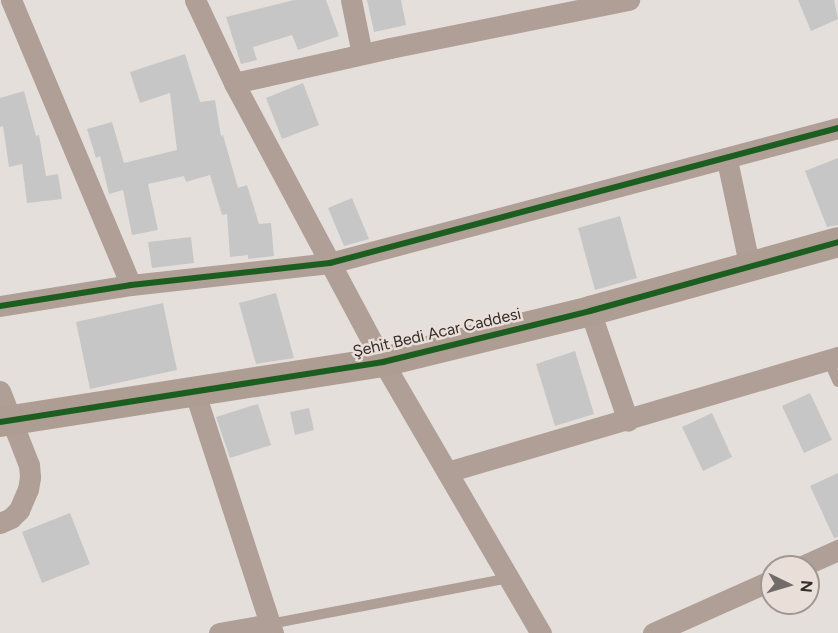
<!DOCTYPE html>
<meta charset="utf-8">
<style>
body{margin:0}
#map{position:relative;width:838px;height:633px;overflow:hidden;background:#e5dfdc;font-family:Figtree,sans-serif}
div>[style]{position:absolute}
[style*='--x']{left:calc(var(--x)*1px);top:calc(var(--y)*1px);width:calc(var(--w)*1px);rotate:calc(var(--a)*1deg)}
.building>*{inset:0;background:#c7c6c6}
.lane>*{height:10px;margin:-5px;padding:0 5px;transform-origin:5px;border-radius:5px;background:#af9f96}
.street>*{height:21px;margin:-10.5px;padding:0 10.5px;transform-origin:10.5px;border-radius:10.5px;background:#af9f96}
.secondary>*{height:30px;margin:-15px;padding:0 15px;transform-origin:15px;border-radius:15px;background:#ae9d92}
.cycleway>*{height:6px;margin:-3px;padding:0 3px;transform-origin:3px;border-radius:3px;background:#1b5e20}
span{translate:-50% -50%;white-space:nowrap;text-align:center;line-height:1.15;-webkit-text-stroke:5px #e9ded8;paint-order:stroke}
.street-label{font-size:16px;color:#322d2b}
.north{position:absolute;left:760px;top:555px;width:60px;height:60px;box-sizing:border-box;background:#e9ded8;border:2px solid #a09793;border-radius:50%;rotate:95deg;font-size:16px;font-weight:700;line-height:24px;text-align:center;color:#322d2b}
.north::after{content:'';display:block;margin:auto;width:21px;height:27px;background:#716b69;clip-path:polygon(50% 0,100% 100%,50% 72%,0 100%)}
</style>
<div id="map">
<div class="building">
<i style="clip-path:polygon(294px 0,326px 0,339px 36px,298px 50px,292px 35px,253px 47px,257px 60px,241px 64px,226px 17px)"></i>
<i style="clip-path:polygon(367px 0,401px 0,406px 25px,374px 32px)"></i>
<i style="clip-path:polygon(798px 0,834px 0,838px 19px,811px 31px)"></i>
<i style="clip-path:polygon(185px 54px,200px 102px,215px 100px,221px 136px,223px 135px,238px 188px,247px 185px,259px 224px,271px 223px,274px 256px,248px 259px,248px 255px,230px 257px,227px 214px,222px 215px,210px 175px,186px 182px,184px 176px,148px 184px,158px 230px,132px 235px,123px 190px,109px 194px,100px 156px,96px 158px,87px 129px,112px 122px,124px 163px,177px 150px,170px 93px,140px 103px,130px 72px)"></i>
<i style="clip-path:polygon(303px 83px,319px 125px,282px 139px,266px 98px)"></i>
<i style="clip-path:polygon(24px 91px,36px 136px,39px 135px,46px 176px,58px 174px,62px 199px,27px 203px,22px 164px,9px 167px,3px 126px,0 127px,0 98px)"></i>
<i style="clip-path:polygon(838px 158px,838px 225px,827px 227px,805px 171px)"></i>
<i style="clip-path:polygon(352px 198px,369px 239px,344px 246px,328px 208px)"></i>
<i style="clip-path:polygon(620px 216px,637px 278px,595px 290px,578px 228px)"></i>
<i style="clip-path:polygon(191px 237px,194px 263px,152px 268px,148px 242px)"></i>
<i style="clip-path:polygon(276px 293px,294px 358px,256px 364px,239px 303px)"></i>
<i style="clip-path:polygon(163px 303px,177px 370px,90px 389px,76px 322px)"></i>
<i style="clip-path:polygon(575px 351px,594px 414px,555px 426px,536px 364px)"></i>
<i style="clip-path:polygon(810px 393px,832px 440px,804px 453px,782px 406px)"></i>
<i style="clip-path:polygon(258px 404px,271px 445px,230px 458px,216px 417px)"></i>
<i style="clip-path:polygon(309px 408px,314px 430px,295px 435px,290px 412px)"></i>
<i style="clip-path:polygon(712px 413px,732px 457px,703px 471px,682px 427px)"></i>
<i style="clip-path:polygon(838px 473px,838px 537px,834px 538px,810px 486px)"></i>
<i style="clip-path:polygon(70px 513px,90px 564px,42px 583px,22px 532px)"></i>
</div>
<div class="lane">
<i style="--x:828;--y:360;--w:24;--a:66"></i>
<i style="--x:270;--y:624;--w:243;--a:-10.9"></i>
</div>
<div class="street">
<i style="--x:11;--y:0;--w:309;--a:67.2"></i>
<i style="--x:195;--y:0;--w:92;--a:64.8"></i>
<i style="--x:234;--y:83;--w:316;--a:61.9"></i>
<i style="--x:383;--y:362;--w:314;--a:59.8"></i>
<i style="--x:351;--y:0;--w:55;--a:78.5"></i>
<i style="--x:234;--y:83;--w:160;--a:-12.6"></i>
<i style="--x:390;--y:48;--w:244;--a:-11.4"></i>
<i style="--x:727;--y:160;--w:110;--a:78"></i>
<i style="--x:0;--y:306;--w:133;--a:-9.1"></i>
<i style="--x:131;--y:285;--w:200;--a:-6.3"></i>
<i style="--x:330;--y:263;--w:526;--a:-14.88"></i>
<i style="--x:590;--y:311;--w:116;--a:70.9"></i>
<i style="--x:194;--y:390;--w:256;--a:72"></i>
<i style="--x:0;--y:391;--w:79;--a:68.6"></i>
<i style="--x:29;--y:465;--w:12;--a:85"></i>
<i style="--x:30;--y:477;--w:12;--a:99"></i>
<i style="--x:28;--y:489;--w:23;--a:113"></i>
<i style="--x:19;--y:510;--w:11;--a:135"></i>
<i style="--x:11;--y:518;--w:12;--a:156"></i>
<i style="--x:447;--y:472;--w:408;--a:-16.4"></i>
<i style="--x:800;--y:567;--w:42;--a:-24.1"></i>
<i style="--x:219;--y:633;--w:52;--a:-10"></i>
<i style="--x:653;--y:633;--w:130;--a:-24"></i>
</div>
<div class="secondary">
<i style="--x:0;--y:422;--w:388;--a:-8.9"></i>
<i style="--x:383;--y:362;--w:213;--a:-13.8"></i>
<i style="--x:590;--y:311;--w:257;--a:-15.5"></i>
</div>
<div class="cycleway">
<i style="--x:0;--y:306;--w:133;--a:-9.1"></i>
<i style="--x:131;--y:285;--w:200;--a:-6.3"></i>
<i style="--x:330;--y:263;--w:526;--a:-14.88"></i>
<i style="--x:0;--y:422;--w:388;--a:-8.9"></i>
<i style="--x:383;--y:362;--w:213;--a:-13.8"></i>
<i style="--x:590;--y:311;--w:257;--a:-15.5"></i>
</div>
<div class="street-label">
<span style="left:437px;top:333px;rotate:-13deg">Şehit Bedi Acar Caddesi</span>
</div>
<div class="north">N</div>
</div>
